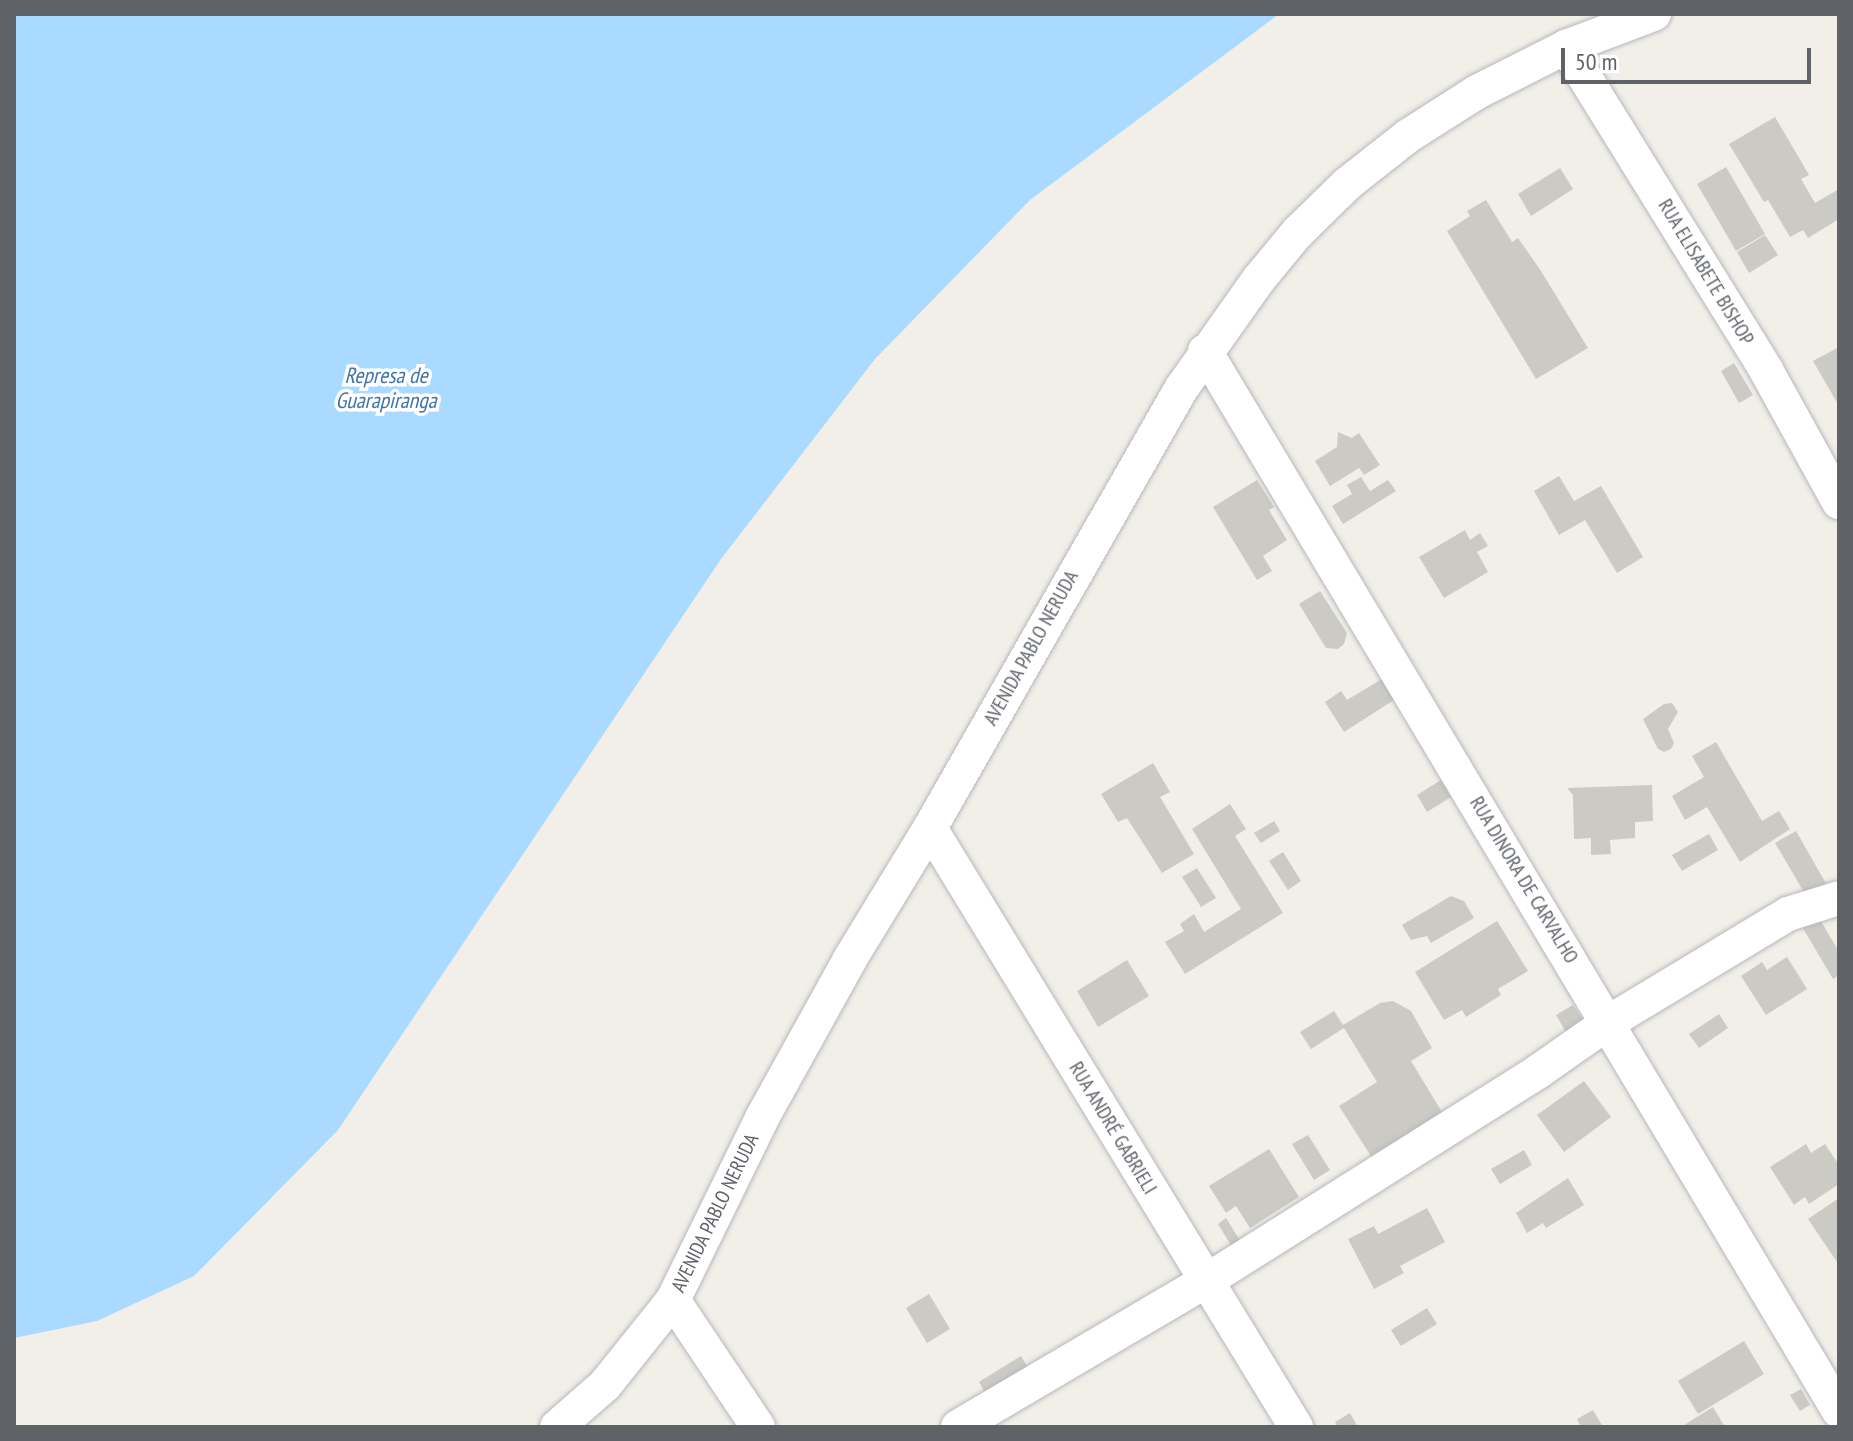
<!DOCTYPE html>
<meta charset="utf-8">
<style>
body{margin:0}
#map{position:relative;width:1853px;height:1441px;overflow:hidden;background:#f1efe8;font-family:"PT Sans Narrow",sans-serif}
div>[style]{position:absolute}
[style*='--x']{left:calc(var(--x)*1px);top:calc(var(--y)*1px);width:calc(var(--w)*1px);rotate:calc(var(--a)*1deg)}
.water>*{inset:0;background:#aadaff}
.building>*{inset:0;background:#cccac5}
.roads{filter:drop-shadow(0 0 2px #b5b8bc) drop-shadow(0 0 2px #b5b8bc)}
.street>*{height:34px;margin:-17px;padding:0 17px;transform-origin:17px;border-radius:17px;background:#fff}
span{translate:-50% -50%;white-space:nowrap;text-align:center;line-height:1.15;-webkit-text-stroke:7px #fff;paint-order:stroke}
.street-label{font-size:20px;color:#5f6368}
.water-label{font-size:22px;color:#4174aa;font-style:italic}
.frame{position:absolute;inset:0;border:16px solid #5f6368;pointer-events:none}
.scale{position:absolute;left:1561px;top:48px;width:250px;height:36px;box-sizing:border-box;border:4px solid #5f6368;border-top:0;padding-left:10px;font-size:24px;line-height:28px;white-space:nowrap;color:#5f6368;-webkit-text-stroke:6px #fff;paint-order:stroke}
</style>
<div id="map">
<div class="water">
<i style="clip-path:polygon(14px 14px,1279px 14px,1030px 200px,875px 359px,721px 559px,338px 1130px,194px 1276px,97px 1321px,14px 1338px)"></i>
</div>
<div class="building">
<i style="clip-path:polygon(1775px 117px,1809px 175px,1801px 179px,1815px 203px,1839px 189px,1839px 219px,1808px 238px,1803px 230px,1790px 237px,1768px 200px,1764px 202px,1729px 144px)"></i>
<i style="clip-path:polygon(1726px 167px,1765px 234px,1736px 251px,1697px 184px)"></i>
<i style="clip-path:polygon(1560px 168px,1573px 189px,1531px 216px,1518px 194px)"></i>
<i style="clip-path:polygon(1486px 200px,1512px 242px,1518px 238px,1541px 271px,1588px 348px,1536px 379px,1447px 231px,1470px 216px,1467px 211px)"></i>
<i style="clip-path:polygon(1765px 235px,1778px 255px,1749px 273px,1737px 252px)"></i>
<i style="clip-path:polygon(1839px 347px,1839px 406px,1813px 361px)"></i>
<i style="clip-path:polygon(1734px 363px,1753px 395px,1739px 403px,1721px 371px)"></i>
<i style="clip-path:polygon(1338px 432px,1352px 438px,1359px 433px,1380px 465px,1364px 475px,1359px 468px,1330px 486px,1315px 461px,1337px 447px)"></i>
<i style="clip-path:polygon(1559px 476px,1574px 501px,1601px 486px,1643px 557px,1617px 573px,1585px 520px,1559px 535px,1534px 491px)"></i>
<i style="clip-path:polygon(1361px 477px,1370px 491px,1388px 480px,1396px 491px,1343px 524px,1332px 506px,1352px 494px,1347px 485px)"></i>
<i style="clip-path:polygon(1257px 480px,1274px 507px,1269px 510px,1287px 540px,1263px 556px,1272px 571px,1257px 580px,1213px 507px)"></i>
<i style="clip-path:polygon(1465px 530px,1470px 540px,1480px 533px,1488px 546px,1477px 552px,1488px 572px,1444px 598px,1419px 557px)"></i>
<i style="clip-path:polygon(1320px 591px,1347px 633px,1344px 644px,1338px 649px,1326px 648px,1299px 604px)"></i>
<i style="clip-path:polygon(1382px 679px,1394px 700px,1344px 732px,1325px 702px,1341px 691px,1347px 700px)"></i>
<i style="clip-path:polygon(1672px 703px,1678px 712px,1668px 729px,1674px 743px,1671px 749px,1664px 752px,1658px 749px,1643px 719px,1664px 704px)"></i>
<i style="clip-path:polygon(1716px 742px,1762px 821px,1779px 811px,1790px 829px,1740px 862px,1707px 807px,1685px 820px,1672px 796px,1704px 777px,1692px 756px)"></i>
<i style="clip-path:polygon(1153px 763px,1170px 792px,1160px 797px,1194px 854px,1162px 873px,1127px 818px,1118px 822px,1101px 794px)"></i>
<i style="clip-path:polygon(1441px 780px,1451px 797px,1427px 812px,1417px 795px)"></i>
<i style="clip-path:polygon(1652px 785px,1653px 821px,1635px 822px,1635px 838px,1610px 840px,1611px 854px,1591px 855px,1591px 838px,1574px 839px,1573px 795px,1567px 788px)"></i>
<i style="clip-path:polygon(1230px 804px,1246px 829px,1235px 836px,1283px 913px,1185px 974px,1165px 942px,1184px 931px,1180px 924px,1194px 914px,1204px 932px,1241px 909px,1192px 829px)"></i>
<i style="clip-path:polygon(1274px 821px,1280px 831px,1261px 843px,1254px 833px)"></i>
<i style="clip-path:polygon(1796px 831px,1828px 887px,1808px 899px,1775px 843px)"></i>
<i style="clip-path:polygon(1709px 834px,1718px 850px,1682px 871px,1672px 855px)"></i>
<i style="clip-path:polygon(1283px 852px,1301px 881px,1288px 890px,1269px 861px)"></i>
<i style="clip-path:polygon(1197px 868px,1216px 898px,1201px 907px,1182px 877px)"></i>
<i style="clip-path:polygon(1451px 896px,1464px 901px,1474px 918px,1431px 943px,1427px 936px,1411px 940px,1402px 925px)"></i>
<i style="clip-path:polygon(1818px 916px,1839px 952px,1839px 975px,1833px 979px,1801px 925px)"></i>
<i style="clip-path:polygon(1497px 921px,1528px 971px,1498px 989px,1501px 995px,1466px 1017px,1462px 1010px,1444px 1020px,1415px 972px)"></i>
<i style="clip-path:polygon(1787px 957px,1807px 989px,1766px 1015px,1741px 976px,1762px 962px,1767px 970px)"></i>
<i style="clip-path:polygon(1127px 960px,1149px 996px,1098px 1027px,1077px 991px)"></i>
<i style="clip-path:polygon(1393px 1001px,1411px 1011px,1432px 1048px,1411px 1061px,1445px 1117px,1374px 1161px,1339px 1106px,1377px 1082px,1344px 1028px,1311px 1049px,1300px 1032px,1334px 1011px,1343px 1025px,1380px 1003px)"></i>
<i style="clip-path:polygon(1573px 1005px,1585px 1024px,1567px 1034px,1556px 1015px)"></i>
<i style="clip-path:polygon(1719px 1014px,1728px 1028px,1699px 1048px,1689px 1034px)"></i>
<i style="clip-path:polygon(1584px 1081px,1611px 1117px,1564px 1152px,1537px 1115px)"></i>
<i style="clip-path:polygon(1308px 1135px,1330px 1170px,1314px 1180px,1292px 1144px)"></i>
<i style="clip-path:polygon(1806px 1144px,1811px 1153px,1825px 1144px,1839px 1165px,1839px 1184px,1809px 1204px,1805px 1197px,1794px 1205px,1770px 1167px)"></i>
<i style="clip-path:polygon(1269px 1149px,1299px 1197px,1250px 1228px,1236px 1206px,1226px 1213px,1209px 1186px)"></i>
<i style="clip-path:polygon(1524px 1150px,1532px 1165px,1500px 1184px,1491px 1169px)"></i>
<i style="clip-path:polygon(1568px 1178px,1584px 1205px,1546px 1228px,1543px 1223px,1527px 1233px,1516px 1213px)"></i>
<i style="clip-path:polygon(1839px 1198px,1839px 1261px,1837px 1262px,1808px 1219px)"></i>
<i style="clip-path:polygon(1427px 1208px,1445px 1242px,1400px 1266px,1404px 1273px,1374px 1289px,1348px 1239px,1374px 1226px,1378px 1234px)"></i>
<i style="clip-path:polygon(1226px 1218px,1241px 1242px,1232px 1247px,1218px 1224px)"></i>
<i style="clip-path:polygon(929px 1294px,950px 1329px,927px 1343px,906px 1308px)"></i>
<i style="clip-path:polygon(1427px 1308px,1437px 1324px,1401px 1346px,1391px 1330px)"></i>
<i style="clip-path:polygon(1744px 1341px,1764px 1374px,1698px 1414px,1678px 1381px)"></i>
<i style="clip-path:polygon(1021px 1356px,1030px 1371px,987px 1396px,979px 1382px)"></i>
<i style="clip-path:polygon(1801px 1389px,1810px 1405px,1800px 1411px,1790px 1395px)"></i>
<i style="clip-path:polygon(1713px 1407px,1725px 1427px,1681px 1427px)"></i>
<i style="clip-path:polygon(1593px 1410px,1603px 1427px,1581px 1427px,1577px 1419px)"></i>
<i style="clip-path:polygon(1350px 1413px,1358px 1427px,1338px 1427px,1335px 1422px)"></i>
</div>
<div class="roads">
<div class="street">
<i style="--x:1566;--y:47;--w:380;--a:58.2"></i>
<i style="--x:1766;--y:370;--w:151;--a:61.1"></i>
<i style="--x:1205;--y:351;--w:1235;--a:59.12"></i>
<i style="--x:930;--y:828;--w:702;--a:58.57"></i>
<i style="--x:673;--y:1300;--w:153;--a:56.2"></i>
<i style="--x:557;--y:1427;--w:64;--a:-41.2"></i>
<i style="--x:605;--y:1385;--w:109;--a:-51.3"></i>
<i style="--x:673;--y:1300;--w:203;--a:-63.9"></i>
<i style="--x:762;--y:1118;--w:182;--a:-61"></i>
<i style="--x:850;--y:959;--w:153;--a:-58.6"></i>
<i style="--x:930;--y:828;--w:506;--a:-60.24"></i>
<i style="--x:1181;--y:389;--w:135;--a:-54.7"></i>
<i style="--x:1259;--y:279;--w:60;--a:-50.4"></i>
<i style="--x:1297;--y:233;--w:70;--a:-44.4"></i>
<i style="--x:1347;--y:184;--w:78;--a:-38.2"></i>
<i style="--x:1408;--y:136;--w:82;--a:-32.5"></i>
<i style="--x:1477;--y:92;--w:100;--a:-26.8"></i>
<i style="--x:1566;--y:47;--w:94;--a:-20.6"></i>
<i style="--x:958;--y:1427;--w:288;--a:-30.5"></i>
<i style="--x:1206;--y:1281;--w:394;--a:-32.2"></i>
<i style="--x:1539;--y:1071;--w:85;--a:-35"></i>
<i style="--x:1609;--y:1022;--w:209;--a:-31.1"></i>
<i style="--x:1788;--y:914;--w:53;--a:-17.4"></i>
</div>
</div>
<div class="street-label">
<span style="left:1706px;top:272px;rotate:59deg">RUA ELISABETE BISHOP</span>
<span style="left:1031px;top:648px;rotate:-61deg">AVENIDA PABLO NERUDA</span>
<span style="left:1524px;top:880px;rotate:59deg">RUA DINORA DE CARVALHO</span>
<span style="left:1113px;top:1128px;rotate:59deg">RUA ANDRÉ GABRIELI</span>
<span style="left:715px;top:1213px;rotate:-64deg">AVENIDA PABLO NERUDA</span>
</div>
<div class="water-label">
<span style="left:386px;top:388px">Represa de<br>Guarapiranga</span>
</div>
<div class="frame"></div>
<div class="scale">50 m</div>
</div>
